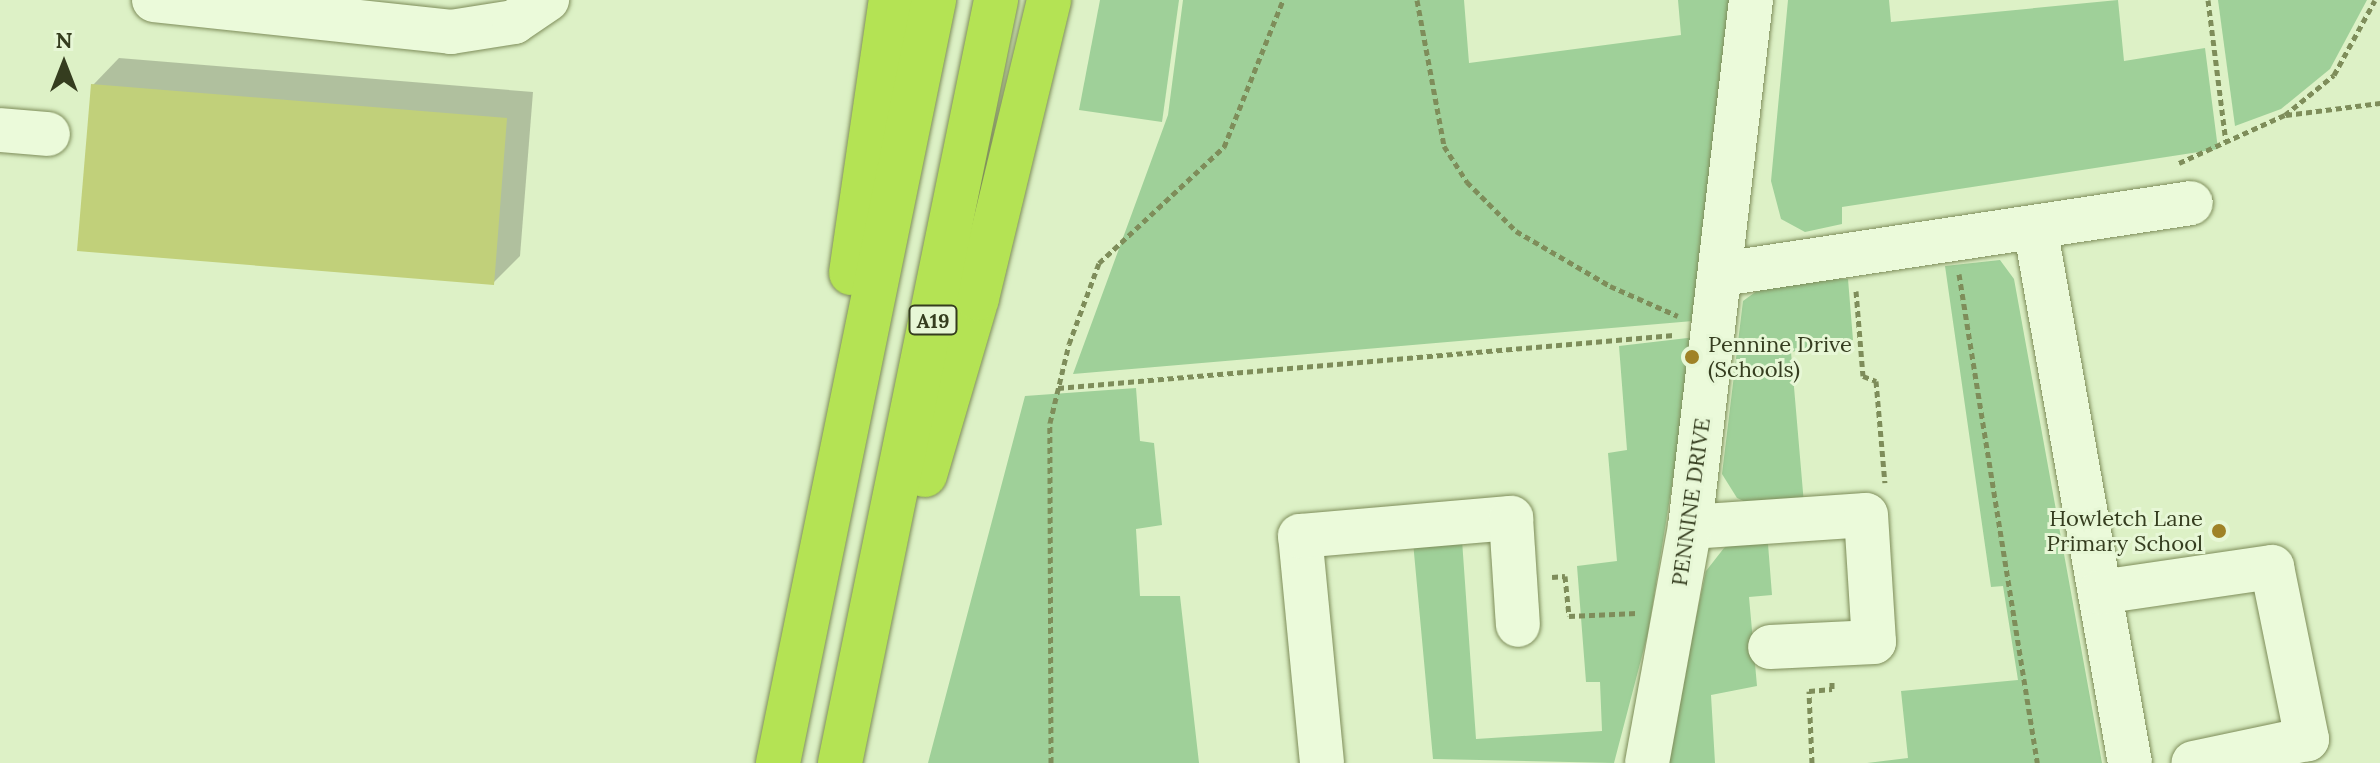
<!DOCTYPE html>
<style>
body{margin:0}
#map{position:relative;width:2380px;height:763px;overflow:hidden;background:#ddf1c6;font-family:Lora,serif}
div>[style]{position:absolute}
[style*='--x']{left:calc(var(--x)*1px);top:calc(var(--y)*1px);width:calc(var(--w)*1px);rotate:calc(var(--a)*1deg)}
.green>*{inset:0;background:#9fd099}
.shadow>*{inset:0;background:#0003}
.building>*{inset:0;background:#c1d07a}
.path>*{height:5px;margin-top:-2.5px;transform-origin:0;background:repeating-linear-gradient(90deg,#7e8d5a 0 6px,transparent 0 10px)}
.roads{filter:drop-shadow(0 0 2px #7e8d5a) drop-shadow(0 0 2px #7e8d5a)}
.minor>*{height:44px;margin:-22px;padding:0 22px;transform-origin:22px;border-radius:22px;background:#ebfada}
.highway>*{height:44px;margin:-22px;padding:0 22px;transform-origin:22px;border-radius:22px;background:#b4e354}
.dots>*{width:22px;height:22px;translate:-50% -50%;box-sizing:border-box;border:4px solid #e7f7d6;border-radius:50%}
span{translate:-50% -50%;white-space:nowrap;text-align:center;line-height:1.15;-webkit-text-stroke:6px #e7f7d6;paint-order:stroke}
.shield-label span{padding:2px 6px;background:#e7f7d6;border:2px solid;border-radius:6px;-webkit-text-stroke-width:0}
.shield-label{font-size:20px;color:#353d1f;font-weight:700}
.poi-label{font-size:22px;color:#353d1f}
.left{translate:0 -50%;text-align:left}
.right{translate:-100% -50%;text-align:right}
.street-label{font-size:22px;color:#353d1f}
.north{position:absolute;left:24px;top:24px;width:80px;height:80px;-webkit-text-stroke:6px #e7f7d6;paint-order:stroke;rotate:0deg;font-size:22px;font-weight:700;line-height:32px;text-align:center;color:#353d1f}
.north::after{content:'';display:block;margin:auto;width:28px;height:36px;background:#353d1f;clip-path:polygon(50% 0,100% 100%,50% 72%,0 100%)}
</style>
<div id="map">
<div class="green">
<i style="clip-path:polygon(1100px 0,1179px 0,1162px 122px,1079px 110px)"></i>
<i style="clip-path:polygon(1183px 0,1464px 0,1469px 63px,1681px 35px,1678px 0,1729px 0,1693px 321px,1073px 374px,1168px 115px)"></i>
<i style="clip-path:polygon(1788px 0,1889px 0,1891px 22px,2118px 0,2124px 61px,2205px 48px,2218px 149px,1842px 207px,1842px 224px,1805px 232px,1781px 219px,1771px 181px)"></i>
<i style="clip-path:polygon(2218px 0,2367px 0,2330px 69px,2281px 109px,2235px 126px)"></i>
<i style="clip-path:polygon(2000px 260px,2014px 279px,2102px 763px,1867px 763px,1908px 758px,1901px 691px,2018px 680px,2003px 586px,1991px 587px,1945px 266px)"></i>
<i style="clip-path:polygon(1848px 279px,1853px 340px,1791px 352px,1804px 504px,1763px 510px,1737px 498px,1722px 474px,1743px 301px,1772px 280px)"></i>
<i style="clip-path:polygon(1696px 337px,1648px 633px,1614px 763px,1433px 759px,1413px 542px,1462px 540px,1476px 739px,1602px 731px,1600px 682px,1586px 682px,1577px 566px,1617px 561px,1608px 453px,1627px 450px,1619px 346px)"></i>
<i style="clip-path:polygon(1136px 388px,1140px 441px,1154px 443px,1162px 525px,1136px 529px,1140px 596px,1180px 596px,1199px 763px,928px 763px,1025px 396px)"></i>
<i style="clip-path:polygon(1744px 537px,1768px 544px,1772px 595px,1749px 597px,1757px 686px,1711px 695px,1715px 763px,1665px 763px,1706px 571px,1724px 548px)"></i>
</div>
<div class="shadow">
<i style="clip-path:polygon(119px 58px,533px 92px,520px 256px,493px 283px,93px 85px)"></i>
</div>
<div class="building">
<i style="clip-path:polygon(91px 84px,507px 118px,494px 285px,77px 251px)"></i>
</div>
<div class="path">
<i style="--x:1417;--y:0;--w:148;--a:79.5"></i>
<i style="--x:1444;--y:146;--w:43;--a:57.4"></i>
<i style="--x:1467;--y:182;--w:69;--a:45"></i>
<i style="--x:1516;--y:231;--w:109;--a:30.3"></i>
<i style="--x:1610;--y:286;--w:74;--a:23.8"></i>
<i style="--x:2208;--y:0;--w:143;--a:82.8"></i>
<i style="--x:2286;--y:115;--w:95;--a:-7.3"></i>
<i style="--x:2179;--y:163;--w:116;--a:-24.4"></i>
<i style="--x:2285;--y:115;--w:63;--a:-39.2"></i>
<i style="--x:2334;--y:75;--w:85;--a:-61.3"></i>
<i style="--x:1959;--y:274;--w:495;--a:80.9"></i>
<i style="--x:1856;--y:291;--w:85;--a:85.3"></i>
<i style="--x:1863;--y:376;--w:14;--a:21"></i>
<i style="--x:1876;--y:381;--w:102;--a:85"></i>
<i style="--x:1058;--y:388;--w:618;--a:-4.92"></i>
<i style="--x:1552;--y:577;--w:13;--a:-4"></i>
<i style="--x:1565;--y:576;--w:40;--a:84.3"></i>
<i style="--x:1569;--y:616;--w:68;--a:-2.5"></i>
<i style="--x:1051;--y:763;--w:340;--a:-90.2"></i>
<i style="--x:1050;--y:423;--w:81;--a:-76.5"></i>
<i style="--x:1069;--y:344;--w:86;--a:-69.7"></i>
<i style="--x:1099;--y:263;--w:171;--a:-42.9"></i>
<i style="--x:1224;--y:147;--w:158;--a:-68.1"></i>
<i style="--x:1812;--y:763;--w:72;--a:-92.4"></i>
<i style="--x:1809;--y:691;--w:23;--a:-5"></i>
<i style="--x:1832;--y:689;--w:8;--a:-90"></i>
</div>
<div class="roads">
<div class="minor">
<i style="--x:154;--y:0;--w:299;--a:6.1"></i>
<i style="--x:451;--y:32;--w:64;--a:-9"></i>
<i style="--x:514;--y:22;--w:40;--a:-34"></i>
<i style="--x:0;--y:130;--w:48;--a:4.8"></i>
<i style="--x:2035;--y:227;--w:544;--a:79.95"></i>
<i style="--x:1722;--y:274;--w:474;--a:-8.6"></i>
<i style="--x:1690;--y:527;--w:176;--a:-3.9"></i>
<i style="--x:1866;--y:515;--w:127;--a:86.4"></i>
<i style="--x:1874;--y:642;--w:104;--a:177.2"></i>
<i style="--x:2100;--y:592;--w:174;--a:-8.3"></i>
<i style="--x:2272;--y:567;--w:176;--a:78.5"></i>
<i style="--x:2307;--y:739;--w:116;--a:168.1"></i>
<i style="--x:1322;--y:763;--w:228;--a:-95.5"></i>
<i style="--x:1300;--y:536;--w:212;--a:-4.9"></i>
<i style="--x:1511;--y:518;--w:107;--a:86.3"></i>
<i style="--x:1647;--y:763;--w:240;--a:-79.7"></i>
<i style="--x:1690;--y:527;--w:531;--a:-83.4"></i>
</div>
<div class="highway">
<i style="--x:851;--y:273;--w:276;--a:-81.7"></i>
<i style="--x:925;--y:475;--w:184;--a:-73.6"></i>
<i style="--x:977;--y:298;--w:307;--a:-76.4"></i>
<i style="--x:778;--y:763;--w:779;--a:-78.44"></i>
<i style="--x:840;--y:763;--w:779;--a:-78.44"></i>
</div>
</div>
<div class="dots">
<i style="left:1692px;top:357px;background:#9f8227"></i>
<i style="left:2219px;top:531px;background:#9f8227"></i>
</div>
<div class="shield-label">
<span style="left:933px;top:320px">A19</span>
</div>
<div class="poi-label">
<span class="left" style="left:1708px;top:357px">Pennine Drive<br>(Schools)</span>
<span class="right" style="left:2203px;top:531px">Howletch Lane<br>Primary School</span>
</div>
<div class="street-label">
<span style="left:1691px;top:502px;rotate:-82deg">PENNINE DRIVE</span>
</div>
<div class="north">N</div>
</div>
